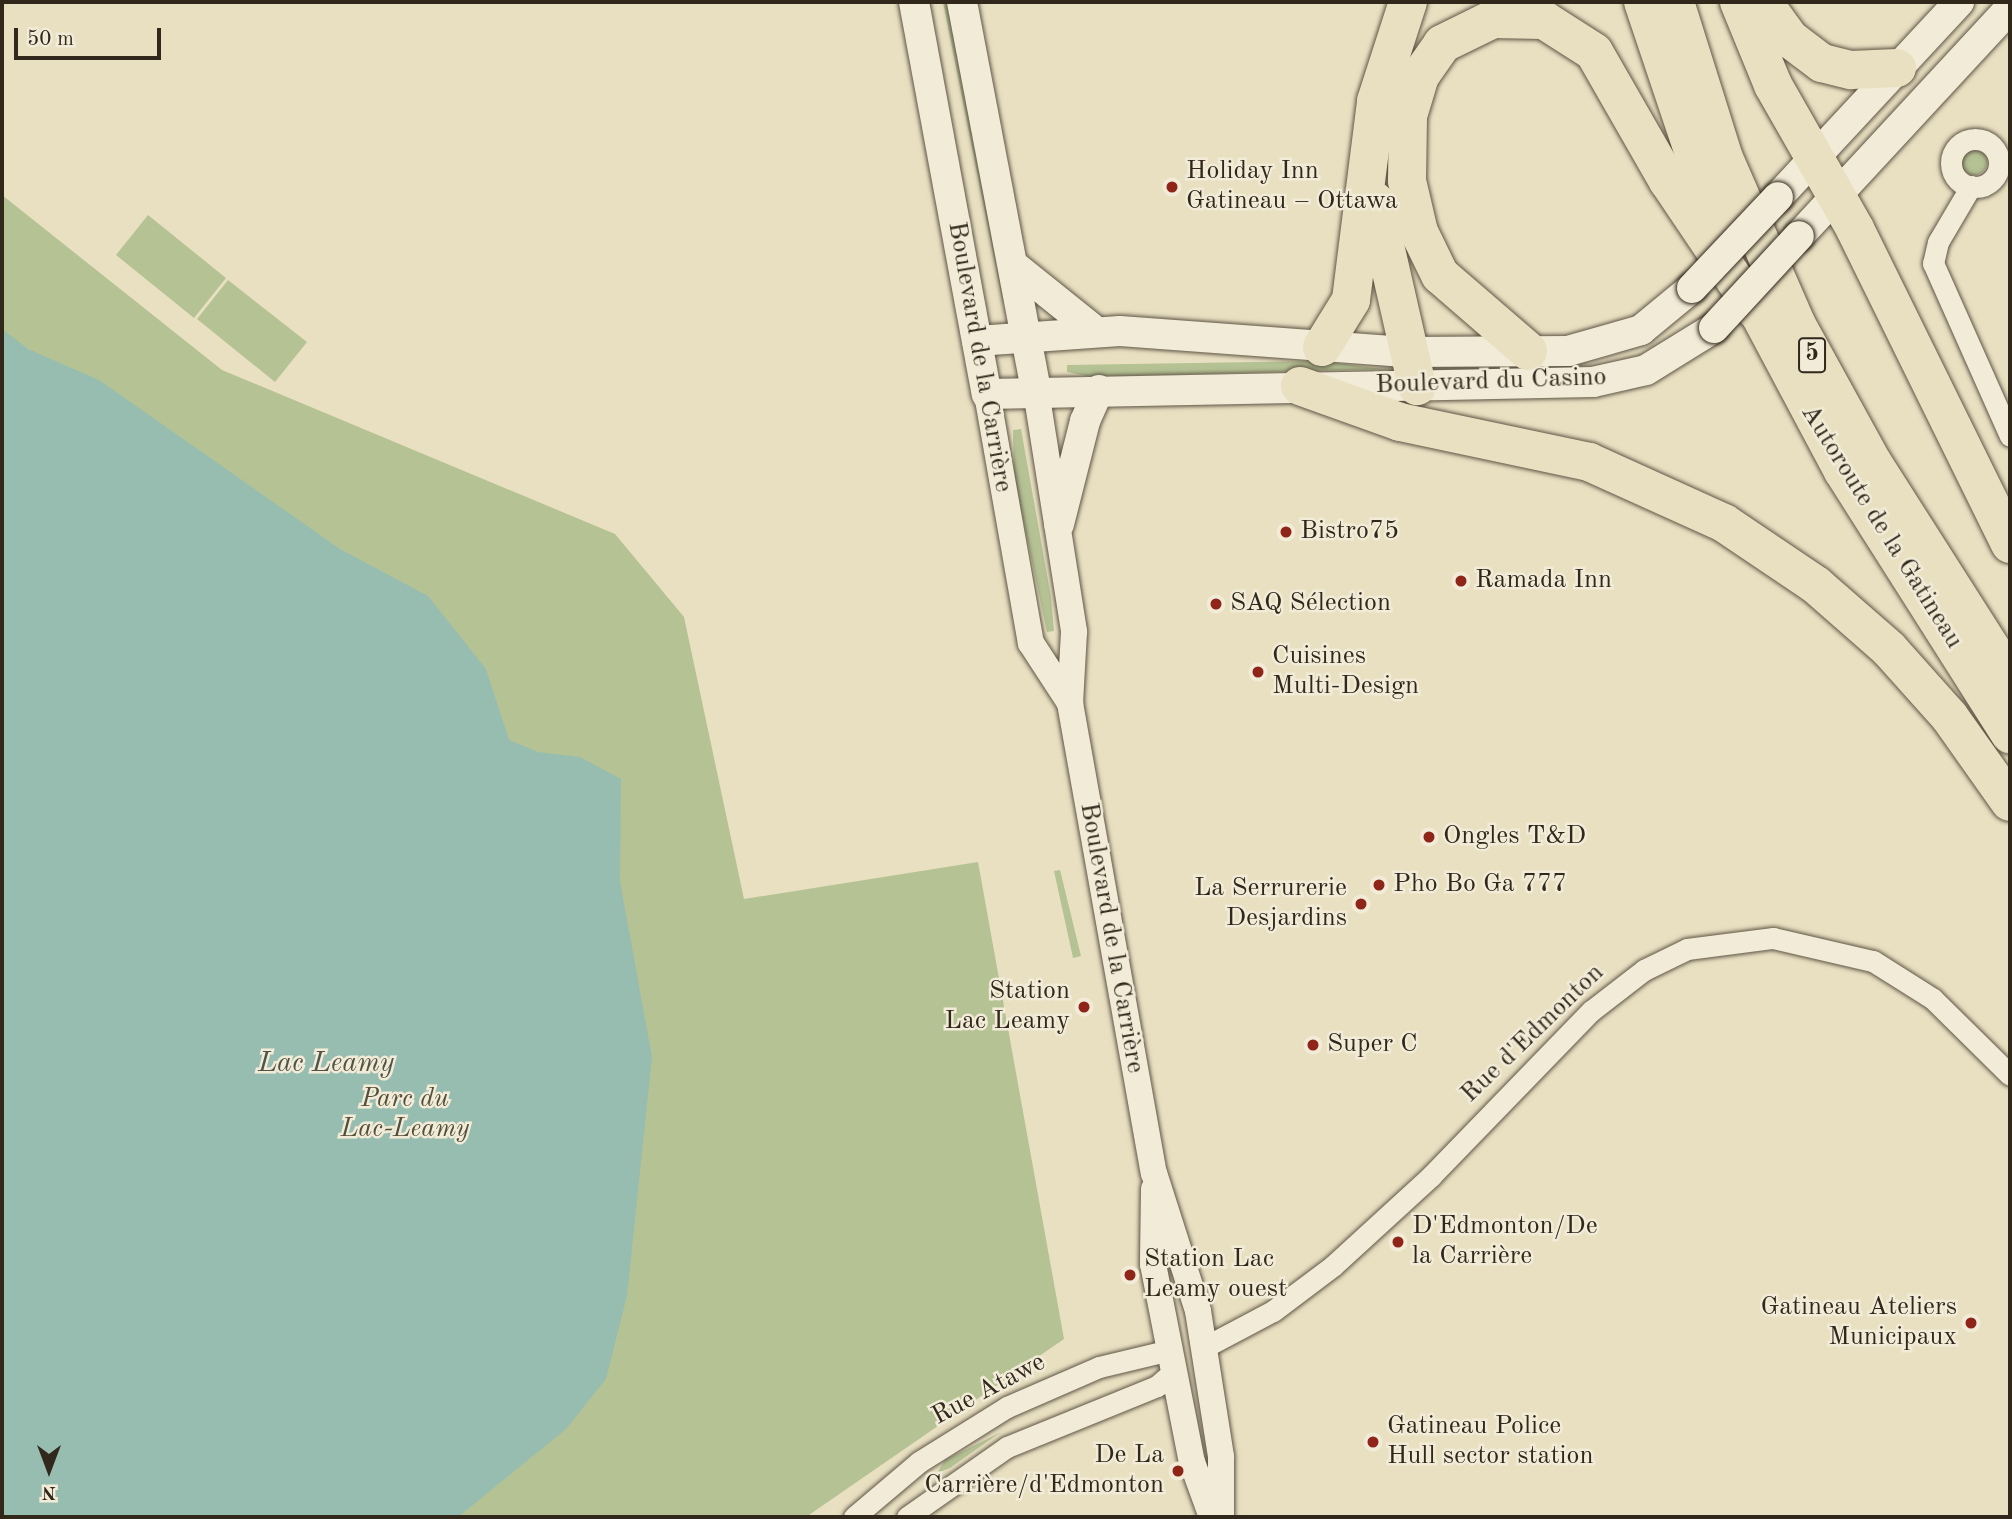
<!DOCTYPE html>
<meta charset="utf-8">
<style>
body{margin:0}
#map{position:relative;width:2012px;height:1519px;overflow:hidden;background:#e9e0c2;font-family:"Old Standard TT",serif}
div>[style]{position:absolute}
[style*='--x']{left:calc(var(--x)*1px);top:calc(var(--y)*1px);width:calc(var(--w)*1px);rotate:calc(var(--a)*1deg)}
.green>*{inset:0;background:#b5c294}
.round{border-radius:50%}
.water>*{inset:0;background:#97bdb1}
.roads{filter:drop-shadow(0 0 2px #5f5545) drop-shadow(0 0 2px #5f5545)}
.minor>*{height:21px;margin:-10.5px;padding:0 10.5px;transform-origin:10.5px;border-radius:10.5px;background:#f1ebd7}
.minor>.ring{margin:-10.5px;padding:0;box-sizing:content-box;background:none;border:21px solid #f1ebd7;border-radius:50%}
.tertiary>*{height:26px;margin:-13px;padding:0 13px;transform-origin:13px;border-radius:13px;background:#f1ebd7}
.secondary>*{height:30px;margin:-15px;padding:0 15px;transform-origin:15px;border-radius:15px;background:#f1ebd7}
.motorway>*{height:38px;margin:-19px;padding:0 19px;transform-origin:19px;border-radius:19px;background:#e9e0c2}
.bridges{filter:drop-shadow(0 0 2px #31271b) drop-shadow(0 0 2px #31271b)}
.secondary-bridge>*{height:30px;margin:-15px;padding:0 15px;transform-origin:15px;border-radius:15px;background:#f1ebd7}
.dots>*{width:19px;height:19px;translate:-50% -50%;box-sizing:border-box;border:4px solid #f1ebd7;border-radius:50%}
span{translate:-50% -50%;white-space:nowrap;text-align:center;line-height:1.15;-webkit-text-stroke:5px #f1ebd7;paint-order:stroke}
.shield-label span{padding:2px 5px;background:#f1ebd7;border:2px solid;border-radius:5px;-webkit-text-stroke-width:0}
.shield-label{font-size:24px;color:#31271b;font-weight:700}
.poi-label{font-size:26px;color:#31271b}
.left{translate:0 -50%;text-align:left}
.right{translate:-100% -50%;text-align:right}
.street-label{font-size:26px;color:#31271b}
.park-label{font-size:26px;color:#524e39;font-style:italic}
.water-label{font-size:28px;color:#505448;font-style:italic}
.frame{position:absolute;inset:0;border:4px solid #31271b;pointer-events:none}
.north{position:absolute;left:14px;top:1435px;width:70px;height:70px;-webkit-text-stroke:5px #f1ebd7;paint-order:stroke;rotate:180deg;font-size:19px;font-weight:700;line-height:28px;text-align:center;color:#31271b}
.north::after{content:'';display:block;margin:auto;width:24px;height:32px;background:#31271b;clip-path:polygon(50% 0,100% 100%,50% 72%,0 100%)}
.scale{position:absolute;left:14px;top:28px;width:147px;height:32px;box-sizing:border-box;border:4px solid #31271b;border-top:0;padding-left:9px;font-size:21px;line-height:24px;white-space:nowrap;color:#31271b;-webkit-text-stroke:5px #f1ebd7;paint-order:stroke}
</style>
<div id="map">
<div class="green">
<i style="clip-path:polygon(943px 2px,947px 2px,1007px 302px,1003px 303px)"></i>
<i class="round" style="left:1961px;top:149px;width:26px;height:26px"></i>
<i style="clip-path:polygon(2px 195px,222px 370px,615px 534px,684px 617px,744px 899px,978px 862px,1064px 1339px,806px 1517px,2px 1517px)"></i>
<i style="clip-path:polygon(148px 215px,226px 278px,194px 318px,116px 255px)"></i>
<i style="clip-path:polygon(228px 280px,307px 342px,275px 382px,197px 319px)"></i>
<i style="clip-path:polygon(1321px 361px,1383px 369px,1090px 377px,1067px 372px,1067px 365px)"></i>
<i style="clip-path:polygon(1021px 429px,1051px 597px,1054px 631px,1047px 632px,1014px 477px,1013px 430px)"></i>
<i style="clip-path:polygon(1060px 870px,1081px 956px,1073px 958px,1054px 871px)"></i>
<i style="clip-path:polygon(1001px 1432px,950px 1468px,937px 1473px,945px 1460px)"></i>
</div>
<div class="water">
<i style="clip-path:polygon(2px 329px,28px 349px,99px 380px,340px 549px,428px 596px,486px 669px,509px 740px,538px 752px,580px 757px,621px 779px,620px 881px,652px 1057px,627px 1296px,606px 1379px,566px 1429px,458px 1517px,2px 1517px)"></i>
</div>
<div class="roads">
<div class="minor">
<i class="ring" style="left:1951px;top:139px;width:27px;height:27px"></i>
<i style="--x:1971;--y:186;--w:65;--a:120.5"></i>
<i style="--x:1938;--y:242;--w:22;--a:103"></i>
<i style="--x:1933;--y:263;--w:189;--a:66"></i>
<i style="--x:1203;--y:1348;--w:79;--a:-27.9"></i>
<i style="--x:1273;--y:1311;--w:76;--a:-37"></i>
<i style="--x:1334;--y:1265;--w:132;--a:-42.5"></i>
<i style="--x:1431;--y:1176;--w:230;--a:-45.9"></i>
<i style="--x:1591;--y:1011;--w:67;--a:-37.7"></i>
<i style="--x:1644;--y:970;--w:48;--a:-26"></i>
<i style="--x:1687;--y:949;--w:87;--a:-7.3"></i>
<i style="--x:1773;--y:938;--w:103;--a:13"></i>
<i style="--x:1873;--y:961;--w:71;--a:32.3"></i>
<i style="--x:1933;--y:999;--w:108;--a:44.6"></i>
<i style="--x:854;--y:1517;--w:85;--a:-40.2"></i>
<i style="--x:919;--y:1462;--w:104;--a:-32"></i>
<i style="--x:1007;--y:1407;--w:100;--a:-23.5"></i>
<i style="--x:1099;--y:1367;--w:73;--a:-13.5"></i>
<i style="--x:907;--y:1517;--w:122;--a:-35"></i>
<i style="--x:1007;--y:1447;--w:162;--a:-22.1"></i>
<i style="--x:1157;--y:1386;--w:23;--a:-41"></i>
</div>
<div class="tertiary">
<i style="--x:1036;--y:391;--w:244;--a:81"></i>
<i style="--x:1074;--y:632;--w:71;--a:93.2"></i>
<i style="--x:1070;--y:703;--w:477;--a:79.9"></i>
<i style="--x:1154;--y:1173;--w:145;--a:72.3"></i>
<i style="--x:1198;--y:1311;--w:148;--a:81"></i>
<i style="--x:1221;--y:1457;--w:60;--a:90"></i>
<i style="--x:987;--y:394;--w:253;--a:80"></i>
<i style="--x:1031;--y:643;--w:72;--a:57"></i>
<i style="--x:1154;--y:1189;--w:75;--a:90.8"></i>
<i style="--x:1153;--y:1264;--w:202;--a:78.9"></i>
<i style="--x:1192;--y:1462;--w:59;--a:70"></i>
</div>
<div class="secondary">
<i style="--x:914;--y:2;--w:399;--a:79.5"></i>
<i style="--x:987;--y:394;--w:606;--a:-1.13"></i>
<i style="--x:1593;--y:382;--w:54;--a:-12.8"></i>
<i style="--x:1646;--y:370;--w:80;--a:-31.7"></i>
<i style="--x:962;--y:2;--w:396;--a:79.2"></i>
<i style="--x:1778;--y:197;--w:266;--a:-47.1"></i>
<i style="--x:1799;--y:236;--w:311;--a:-47.2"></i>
<i style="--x:1013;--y:265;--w:105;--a:38.8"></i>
<i style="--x:977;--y:341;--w:143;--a:-4"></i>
<i style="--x:1120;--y:331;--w:289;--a:4.2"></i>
<i style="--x:1408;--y:352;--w:160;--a:-0.4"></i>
<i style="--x:1568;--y:351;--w:76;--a:-16"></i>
<i style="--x:1641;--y:330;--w:66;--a:-39.5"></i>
<i style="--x:1059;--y:524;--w:106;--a:-75.8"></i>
<i style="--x:1085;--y:421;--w:34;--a:-66"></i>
</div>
<div class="motorway">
<i style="--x:1643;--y:2;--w:238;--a:71.4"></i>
<i style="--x:1675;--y:2;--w:164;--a:72.6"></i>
<i style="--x:1724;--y:158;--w:182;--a:66.4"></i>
<i style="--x:1797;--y:325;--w:158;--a:61.2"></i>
<i style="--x:1873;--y:463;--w:255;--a:57.5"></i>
<i style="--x:1739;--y:2;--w:90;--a:67.7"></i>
<i style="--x:1773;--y:85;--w:166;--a:60.3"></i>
<i style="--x:1855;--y:229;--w:351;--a:63.8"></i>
<i style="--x:1763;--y:2;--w:46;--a:53.9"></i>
<i style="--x:1790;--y:39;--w:40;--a:37"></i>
<i style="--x:1822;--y:63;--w:30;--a:14"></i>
<i style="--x:1851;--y:70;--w:46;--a:-2.5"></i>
<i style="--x:1375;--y:201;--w:190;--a:77.2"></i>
<i style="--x:1745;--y:287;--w:208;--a:62"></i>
<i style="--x:1843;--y:471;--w:312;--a:57.6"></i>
<i style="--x:1322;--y:347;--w:55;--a:-58.3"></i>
<i style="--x:1351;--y:300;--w:201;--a:-82.8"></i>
<i style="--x:1376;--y:101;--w:104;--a:-72.1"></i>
<i style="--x:1528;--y:351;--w:116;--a:-139.2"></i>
<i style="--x:1440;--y:275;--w:48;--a:-116"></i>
<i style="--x:1419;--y:232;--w:52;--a:-103.2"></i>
<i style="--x:1407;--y:181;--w:65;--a:-89.1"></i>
<i style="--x:1408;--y:116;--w:42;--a:-73.3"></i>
<i style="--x:1420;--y:76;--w:39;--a:-55"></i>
<i style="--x:1442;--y:44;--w:57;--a:-26.1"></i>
<i style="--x:1493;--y:19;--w:51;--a:1.1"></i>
<i style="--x:1544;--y:20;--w:59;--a:32.6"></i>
<i style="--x:1594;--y:52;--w:149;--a:60.2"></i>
<i style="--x:1668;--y:181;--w:156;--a:56"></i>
<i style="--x:1300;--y:386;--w:106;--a:19.8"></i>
<i style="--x:1400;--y:422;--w:193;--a:11.9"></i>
<i style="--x:1589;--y:462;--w:148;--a:24.3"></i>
<i style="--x:1724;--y:523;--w:111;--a:34"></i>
<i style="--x:1816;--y:585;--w:97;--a:41.2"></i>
<i style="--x:1889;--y:649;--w:90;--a:48.2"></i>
<i style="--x:1949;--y:716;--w:105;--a:54.7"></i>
</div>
</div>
<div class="bridges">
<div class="secondary-bridge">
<i style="--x:1692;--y:288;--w:125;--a:-46.6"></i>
<i style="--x:1714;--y:328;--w:125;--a:-47.3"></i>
</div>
</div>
<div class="dots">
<i style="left:1172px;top:187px;background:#8f2418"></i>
<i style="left:1286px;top:532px;background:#8f2418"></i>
<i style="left:1461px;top:581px;background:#8f2418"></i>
<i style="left:1216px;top:604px;background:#8f2418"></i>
<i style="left:1258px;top:672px;background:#8f2418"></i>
<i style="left:1429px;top:837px;background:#8f2418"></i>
<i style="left:1379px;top:885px;background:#8f2418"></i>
<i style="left:1361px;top:904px;background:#8f2418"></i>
<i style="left:1084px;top:1007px;background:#8f2418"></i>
<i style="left:1313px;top:1045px;background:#8f2418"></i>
<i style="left:1398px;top:1242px;background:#8f2418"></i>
<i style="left:1130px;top:1275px;background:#8f2418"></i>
<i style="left:1971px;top:1323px;background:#8f2418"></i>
<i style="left:1373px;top:1442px;background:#8f2418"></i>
<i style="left:1178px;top:1471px;background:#8f2418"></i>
</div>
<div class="shield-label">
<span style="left:1812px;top:355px">5</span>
</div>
<div class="poi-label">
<span class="left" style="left:1186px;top:187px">Holiday Inn<br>Gatineau – Ottawa</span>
<span class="left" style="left:1300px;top:532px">Bistro75</span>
<span class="left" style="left:1475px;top:581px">Ramada Inn</span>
<span class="left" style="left:1230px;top:604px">SAQ Sélection</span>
<span class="left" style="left:1272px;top:672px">Cuisines<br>Multi-Design</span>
<span class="left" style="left:1443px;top:837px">Ongles T&amp;D</span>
<span class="left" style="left:1393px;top:885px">Pho Bo Ga 777</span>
<span class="right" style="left:1347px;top:904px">La Serrurerie<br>Desjardins</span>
<span class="right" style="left:1070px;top:1007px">Station<br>Lac Leamy</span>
<span class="left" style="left:1327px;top:1045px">Super C</span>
<span class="left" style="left:1412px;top:1242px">D'Edmonton/De<br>la Carrière</span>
<span class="left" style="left:1144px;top:1275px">Station Lac<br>Leamy ouest</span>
<span class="right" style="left:1957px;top:1323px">Gatineau Ateliers<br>Municipaux</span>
<span class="left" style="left:1387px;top:1442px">Gatineau Police<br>Hull sector station</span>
<span class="right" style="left:1164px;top:1471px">De La<br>Carrière/d'Edmonton</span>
</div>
<div class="street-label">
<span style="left:979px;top:357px;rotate:80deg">Boulevard de la Carrière</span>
<span style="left:1491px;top:382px;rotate:-2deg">Boulevard du Casino</span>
<span style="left:1881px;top:527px;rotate:58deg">Autoroute de la Gatineau</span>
<span style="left:1111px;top:938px;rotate:80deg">Boulevard de la Carrière</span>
<span style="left:1533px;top:1034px;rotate:-44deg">Rue d'Edmonton</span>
<span style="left:989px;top:1390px;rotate:-28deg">Rue Atawe</span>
</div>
<div class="park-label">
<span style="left:405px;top:1115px">Parc du<br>Lac-Leamy</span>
</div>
<div class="water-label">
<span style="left:326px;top:1064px">Lac Leamy</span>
</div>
<div class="frame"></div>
<div class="north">N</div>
<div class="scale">50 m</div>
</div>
